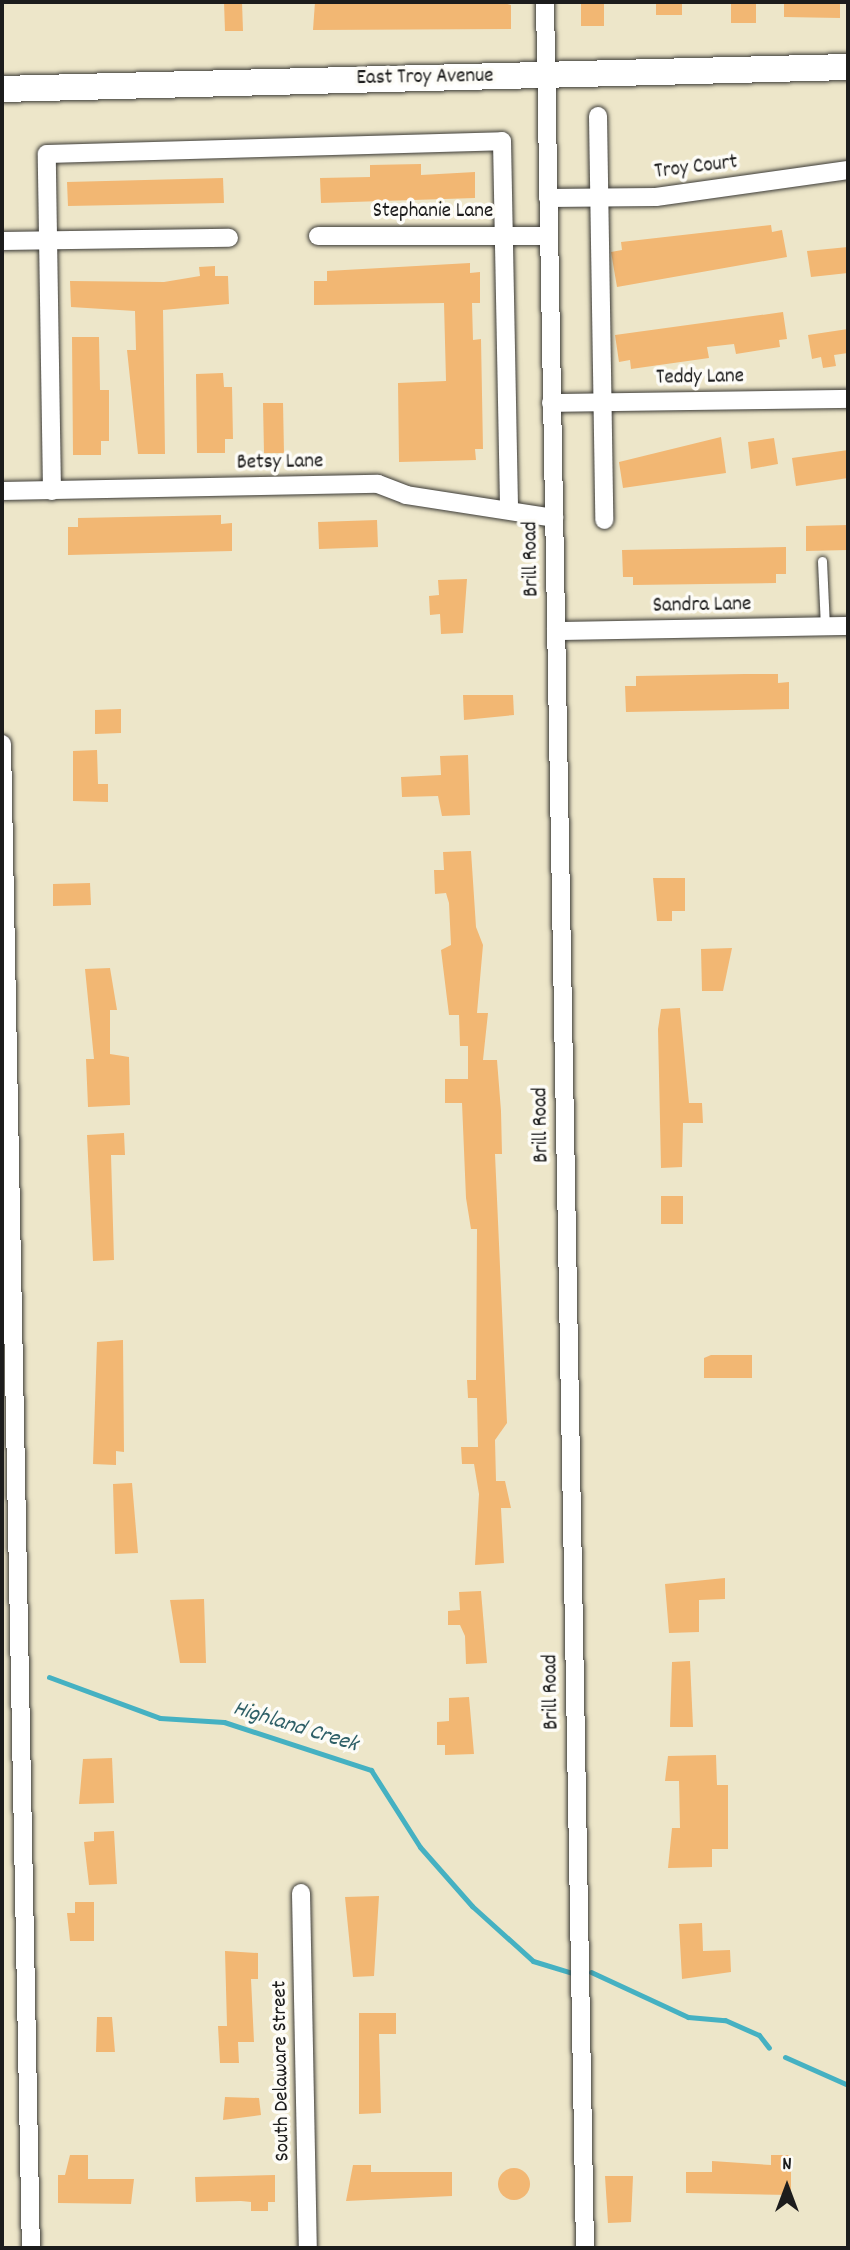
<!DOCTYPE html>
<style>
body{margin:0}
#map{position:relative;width:850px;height:2250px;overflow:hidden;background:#ede6c9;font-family:Dekko,sans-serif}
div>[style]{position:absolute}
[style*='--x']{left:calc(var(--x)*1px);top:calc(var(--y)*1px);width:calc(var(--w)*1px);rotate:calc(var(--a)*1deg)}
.stream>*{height:5px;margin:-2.5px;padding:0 2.5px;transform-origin:2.5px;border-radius:2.5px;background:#45b1c2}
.building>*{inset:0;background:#f2b773}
.round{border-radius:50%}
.roads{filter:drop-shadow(0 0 2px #3b3a36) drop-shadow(0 0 2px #3b3a36)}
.service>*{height:9px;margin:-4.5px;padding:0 4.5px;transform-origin:4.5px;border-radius:4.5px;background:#fff}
.minor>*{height:18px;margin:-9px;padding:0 9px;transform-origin:9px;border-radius:9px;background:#fff}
.secondary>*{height:26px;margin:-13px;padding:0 13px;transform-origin:13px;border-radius:13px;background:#fff}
span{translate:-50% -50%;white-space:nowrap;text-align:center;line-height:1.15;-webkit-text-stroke:7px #fdfcf7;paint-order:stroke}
.street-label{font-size:21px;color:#1c1c1c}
.water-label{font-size:23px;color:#2e5f67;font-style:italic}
.frame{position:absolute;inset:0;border:4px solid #1c1c1c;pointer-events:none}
.north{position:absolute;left:752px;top:2152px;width:70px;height:70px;-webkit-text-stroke:5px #fdfcf7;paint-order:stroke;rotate:0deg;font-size:19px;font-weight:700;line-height:28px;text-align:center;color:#1c1c1c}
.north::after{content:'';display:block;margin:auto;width:24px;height:32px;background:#1c1c1c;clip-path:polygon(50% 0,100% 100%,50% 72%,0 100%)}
</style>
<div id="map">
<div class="stream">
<i style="--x:49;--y:1677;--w:118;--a:20.3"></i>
<i style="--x:160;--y:1718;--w:64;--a:3.6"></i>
<i style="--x:224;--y:1722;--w:155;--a:18.1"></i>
<i style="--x:371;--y:1770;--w:91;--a:57.5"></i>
<i style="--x:420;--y:1847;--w:79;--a:48.6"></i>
<i style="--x:472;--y:1906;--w:82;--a:42"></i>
<i style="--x:533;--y:1961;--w:39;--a:17"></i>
<i style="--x:591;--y:1972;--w:107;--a:24.9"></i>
<i style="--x:688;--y:2017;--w:37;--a:5"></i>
<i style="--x:725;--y:2020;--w:37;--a:24"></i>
<i style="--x:759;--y:2035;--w:16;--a:52"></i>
<i style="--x:785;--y:2057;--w:69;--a:24"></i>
</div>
<div class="building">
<i style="clip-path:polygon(224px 2px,242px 2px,243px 31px,225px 31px)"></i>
<i style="clip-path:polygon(315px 2px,500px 2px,511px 5px,511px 29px,313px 30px)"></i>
<i style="clip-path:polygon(581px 2px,604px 2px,604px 26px,581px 26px)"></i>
<i style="clip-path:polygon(656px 2px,682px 2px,682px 15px,656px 15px)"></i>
<i style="clip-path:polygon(731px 2px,756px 2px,756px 23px,731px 23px)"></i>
<i style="clip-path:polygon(784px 2px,840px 2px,840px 18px,784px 17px)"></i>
<i style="clip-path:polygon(421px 164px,421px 175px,475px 172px,475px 198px,321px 203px,320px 178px,370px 177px,370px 165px)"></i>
<i style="clip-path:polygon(223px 178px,224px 203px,68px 206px,67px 182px)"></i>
<i style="clip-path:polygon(771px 225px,772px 232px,782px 230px,787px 257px,617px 287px,611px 252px,622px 250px,621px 242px)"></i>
<i style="clip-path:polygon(848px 247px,848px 273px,811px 277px,807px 251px)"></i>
<i style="clip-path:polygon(470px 263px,470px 273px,480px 272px,480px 303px,472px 303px,473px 340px,481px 339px,483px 449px,475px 449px,476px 460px,399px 462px,398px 383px,446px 381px,444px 303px,314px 305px,314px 281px,327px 281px,327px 271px)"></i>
<i style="clip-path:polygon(215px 266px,215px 276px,228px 276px,229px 304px,163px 310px,165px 454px,138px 454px,127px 350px,136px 350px,135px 311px,71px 307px,70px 281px,164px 282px,200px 276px,199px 267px)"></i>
<i style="clip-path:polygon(783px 312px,787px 339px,779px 340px,780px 347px,736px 354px,734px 344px,707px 347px,709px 358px,631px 369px,630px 360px,619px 362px,615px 335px)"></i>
<i style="clip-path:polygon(848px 329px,848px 353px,834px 355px,836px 366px,823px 368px,821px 357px,812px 359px,808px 335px)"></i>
<i style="clip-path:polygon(72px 337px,99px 337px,100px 390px,109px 390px,109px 441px,101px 441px,101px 455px,73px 455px)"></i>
<i style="clip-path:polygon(223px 373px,224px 387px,232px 387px,233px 439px,225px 439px,225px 453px,197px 453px,196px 374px)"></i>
<i style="clip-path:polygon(263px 403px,283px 403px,284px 453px,264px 453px)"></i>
<i style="clip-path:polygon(721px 437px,726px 473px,623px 488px,619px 462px)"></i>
<i style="clip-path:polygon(774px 438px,778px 464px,751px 469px,748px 442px)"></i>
<i style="clip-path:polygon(848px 450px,848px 478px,796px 486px,792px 458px)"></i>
<i style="clip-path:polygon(221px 515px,221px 524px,232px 523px,232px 551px,68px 555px,68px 527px,78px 527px,78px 518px)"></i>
<i style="clip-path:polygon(377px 520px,378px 547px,319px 549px,318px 522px)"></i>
<i style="clip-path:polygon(848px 525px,848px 550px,806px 551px,806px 526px)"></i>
<i style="clip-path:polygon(786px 547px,786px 574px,776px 574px,776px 583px,633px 585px,633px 577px,623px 577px,622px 550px)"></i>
<i style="clip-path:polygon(467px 579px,463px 633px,441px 634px,440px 614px,430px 615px,429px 596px,439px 595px,438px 580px)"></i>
<i style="clip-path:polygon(745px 674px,778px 674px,778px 683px,789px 682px,789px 709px,626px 712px,625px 686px,636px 686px,636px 676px)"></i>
<i style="clip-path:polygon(463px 695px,513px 695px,514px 715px,464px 720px)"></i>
<i style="clip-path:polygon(121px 709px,121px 733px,95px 734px,95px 710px)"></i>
<i style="clip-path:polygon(97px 750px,98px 784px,108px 784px,108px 802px,73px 801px,73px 751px)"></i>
<i style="clip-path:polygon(468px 755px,470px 815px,442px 816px,438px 796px,402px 797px,401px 777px,441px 775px,440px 756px)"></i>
<i style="clip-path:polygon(471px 851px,476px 927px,483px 945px,477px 1013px,488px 1013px,483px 1060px,497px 1060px,501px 1111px,502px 1154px,495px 1154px,507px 1423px,495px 1440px,496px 1481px,505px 1481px,511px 1508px,501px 1508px,504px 1563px,475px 1565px,479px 1494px,474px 1464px,462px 1464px,461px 1447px,478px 1447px,477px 1398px,468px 1398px,467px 1380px,476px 1380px,477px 1229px,471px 1229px,466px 1198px,462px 1103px,445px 1103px,445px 1079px,468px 1079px,468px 1046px,460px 1046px,459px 1015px,449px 1015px,441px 950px,451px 945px,449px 903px,446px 893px,435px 894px,434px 870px,444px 870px,443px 852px)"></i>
<i style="clip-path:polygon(653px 878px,685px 878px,685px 911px,672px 911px,672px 921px,657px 921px)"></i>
<i style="clip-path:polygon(90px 883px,91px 905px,53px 906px,53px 884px)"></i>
<i style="clip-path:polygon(732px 948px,723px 991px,702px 991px,701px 949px)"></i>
<i style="clip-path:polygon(110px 968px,117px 1010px,110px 1010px,110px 1054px,129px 1057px,130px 1105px,88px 1107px,86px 1059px,94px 1059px,85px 969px)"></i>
<i style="clip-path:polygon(680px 1008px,689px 1103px,702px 1103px,703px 1123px,683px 1123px,682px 1167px,661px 1168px,658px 1029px,661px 1009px)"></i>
<i style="clip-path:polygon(124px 1133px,125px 1155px,111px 1155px,114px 1260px,93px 1261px,87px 1135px)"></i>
<i style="clip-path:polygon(661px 1196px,683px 1196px,683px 1224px,661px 1224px)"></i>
<i style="clip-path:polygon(123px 1340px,124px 1452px,116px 1451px,116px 1465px,93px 1464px,97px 1342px)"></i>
<i style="clip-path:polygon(711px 1355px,752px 1355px,752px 1378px,704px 1378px,704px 1358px)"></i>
<i style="clip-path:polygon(132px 1483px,138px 1553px,115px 1554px,113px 1484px)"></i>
<i style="clip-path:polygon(725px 1578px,725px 1599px,699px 1600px,699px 1632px,669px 1633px,665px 1584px)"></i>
<i style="clip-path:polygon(481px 1591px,487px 1663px,466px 1664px,465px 1636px,460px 1625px,448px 1625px,448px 1611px,460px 1610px,459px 1592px)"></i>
<i style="clip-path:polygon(204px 1599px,206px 1663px,180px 1663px,170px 1600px)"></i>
<i style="clip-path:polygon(690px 1661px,693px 1727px,670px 1727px,672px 1662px)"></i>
<i style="clip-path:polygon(469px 1697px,474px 1754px,445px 1755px,445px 1745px,437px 1745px,437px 1722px,449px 1721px,449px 1698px)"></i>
<i style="clip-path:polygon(716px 1755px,717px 1785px,728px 1785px,728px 1849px,712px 1849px,712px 1867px,668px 1868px,672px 1828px,680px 1828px,679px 1781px,665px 1781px,668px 1756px)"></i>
<i style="clip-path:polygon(112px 1758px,114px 1803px,79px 1804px,83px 1759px)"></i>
<i style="clip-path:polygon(114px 1831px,117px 1884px,89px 1885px,84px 1842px,94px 1841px,94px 1832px)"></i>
<i style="clip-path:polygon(379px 1896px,374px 1976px,353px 1977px,345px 1897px)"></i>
<i style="clip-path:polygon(75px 1902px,94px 1902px,94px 1941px,70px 1941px,67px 1913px,75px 1913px)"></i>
<i style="clip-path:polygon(702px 1923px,703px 1951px,730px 1950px,731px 1972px,682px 1979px,679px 1924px)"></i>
<i style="clip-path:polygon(225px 1951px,258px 1953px,258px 1979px,251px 1979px,254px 2042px,238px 2042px,239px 2063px,220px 2063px,218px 2026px,227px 2026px)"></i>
<i style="clip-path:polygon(359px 2013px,396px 2013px,396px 2034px,379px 2034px,381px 2113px,359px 2114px)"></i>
<i style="clip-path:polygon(97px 2017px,112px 2017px,115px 2052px,96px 2052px)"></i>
<i style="clip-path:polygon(225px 2097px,259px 2098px,261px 2115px,223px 2120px)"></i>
<i style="clip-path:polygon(70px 2155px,88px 2155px,88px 2179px,134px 2179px,131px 2204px,58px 2203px,58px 2175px,65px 2175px)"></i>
<i style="clip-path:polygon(771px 2155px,791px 2155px,791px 2195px,686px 2193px,686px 2172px,712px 2172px,712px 2161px,771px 2165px)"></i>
<i style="clip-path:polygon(353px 2165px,371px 2165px,371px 2172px,452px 2172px,452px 2196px,346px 2201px)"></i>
<i class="round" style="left:498px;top:2168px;width:32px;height:32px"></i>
<i style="clip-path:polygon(275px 2175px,275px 2202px,268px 2202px,268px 2211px,251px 2211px,251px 2202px,241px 2201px,196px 2202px,195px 2177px)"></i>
<i style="clip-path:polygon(605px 2176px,633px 2176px,631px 2222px,608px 2223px)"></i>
</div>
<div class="roads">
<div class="service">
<i style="--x:822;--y:561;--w:65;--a:87.4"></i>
</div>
<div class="minor">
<i style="--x:545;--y:2;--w:2246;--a:88.98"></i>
<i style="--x:598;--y:116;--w:404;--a:89.1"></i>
<i style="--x:548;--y:198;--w:108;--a:-0.5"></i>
<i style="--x:656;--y:197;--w:194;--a:-8"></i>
<i style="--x:318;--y:236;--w:231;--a:0"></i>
<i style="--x:2;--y:241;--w:227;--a:-0.8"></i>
<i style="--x:551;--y:403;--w:297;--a:-0.8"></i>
<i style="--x:2;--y:491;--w:376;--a:-1.1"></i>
<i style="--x:378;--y:484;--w:30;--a:21"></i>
<i style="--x:406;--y:495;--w:150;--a:8.8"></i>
<i style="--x:52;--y:491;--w:337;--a:-90.9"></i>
<i style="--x:47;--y:154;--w:455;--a:-1.6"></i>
<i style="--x:502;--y:141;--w:369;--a:88.9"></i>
<i style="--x:556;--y:631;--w:292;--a:-1"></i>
<i style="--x:2;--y:744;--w:1504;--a:88.9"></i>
<i style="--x:301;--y:1893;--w:355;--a:88.9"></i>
</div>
<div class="secondary">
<i style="--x:2;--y:89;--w:846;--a:-1.49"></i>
</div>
</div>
<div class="street-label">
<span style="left:425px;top:78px;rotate:-1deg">East Troy Avenue</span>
<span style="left:696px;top:168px;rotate:-7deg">Troy Court</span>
<span style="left:433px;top:212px">Stephanie Lane</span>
<span style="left:700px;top:378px;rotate:-1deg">Teddy Lane</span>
<span style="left:280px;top:463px;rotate:-1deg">Betsy Lane</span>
<span style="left:532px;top:559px;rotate:-91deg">Brill Road</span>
<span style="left:702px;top:606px;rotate:-1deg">Sandra Lane</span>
<span style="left:542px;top:1125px;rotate:-91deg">Brill Road</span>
<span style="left:552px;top:1692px;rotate:-91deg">Brill Road</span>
<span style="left:282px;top:2071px;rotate:-91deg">South Delaware Street</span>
</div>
<div class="water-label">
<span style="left:295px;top:1728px;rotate:17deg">Highland Creek</span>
</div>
<div class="frame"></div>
<div class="north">N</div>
</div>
